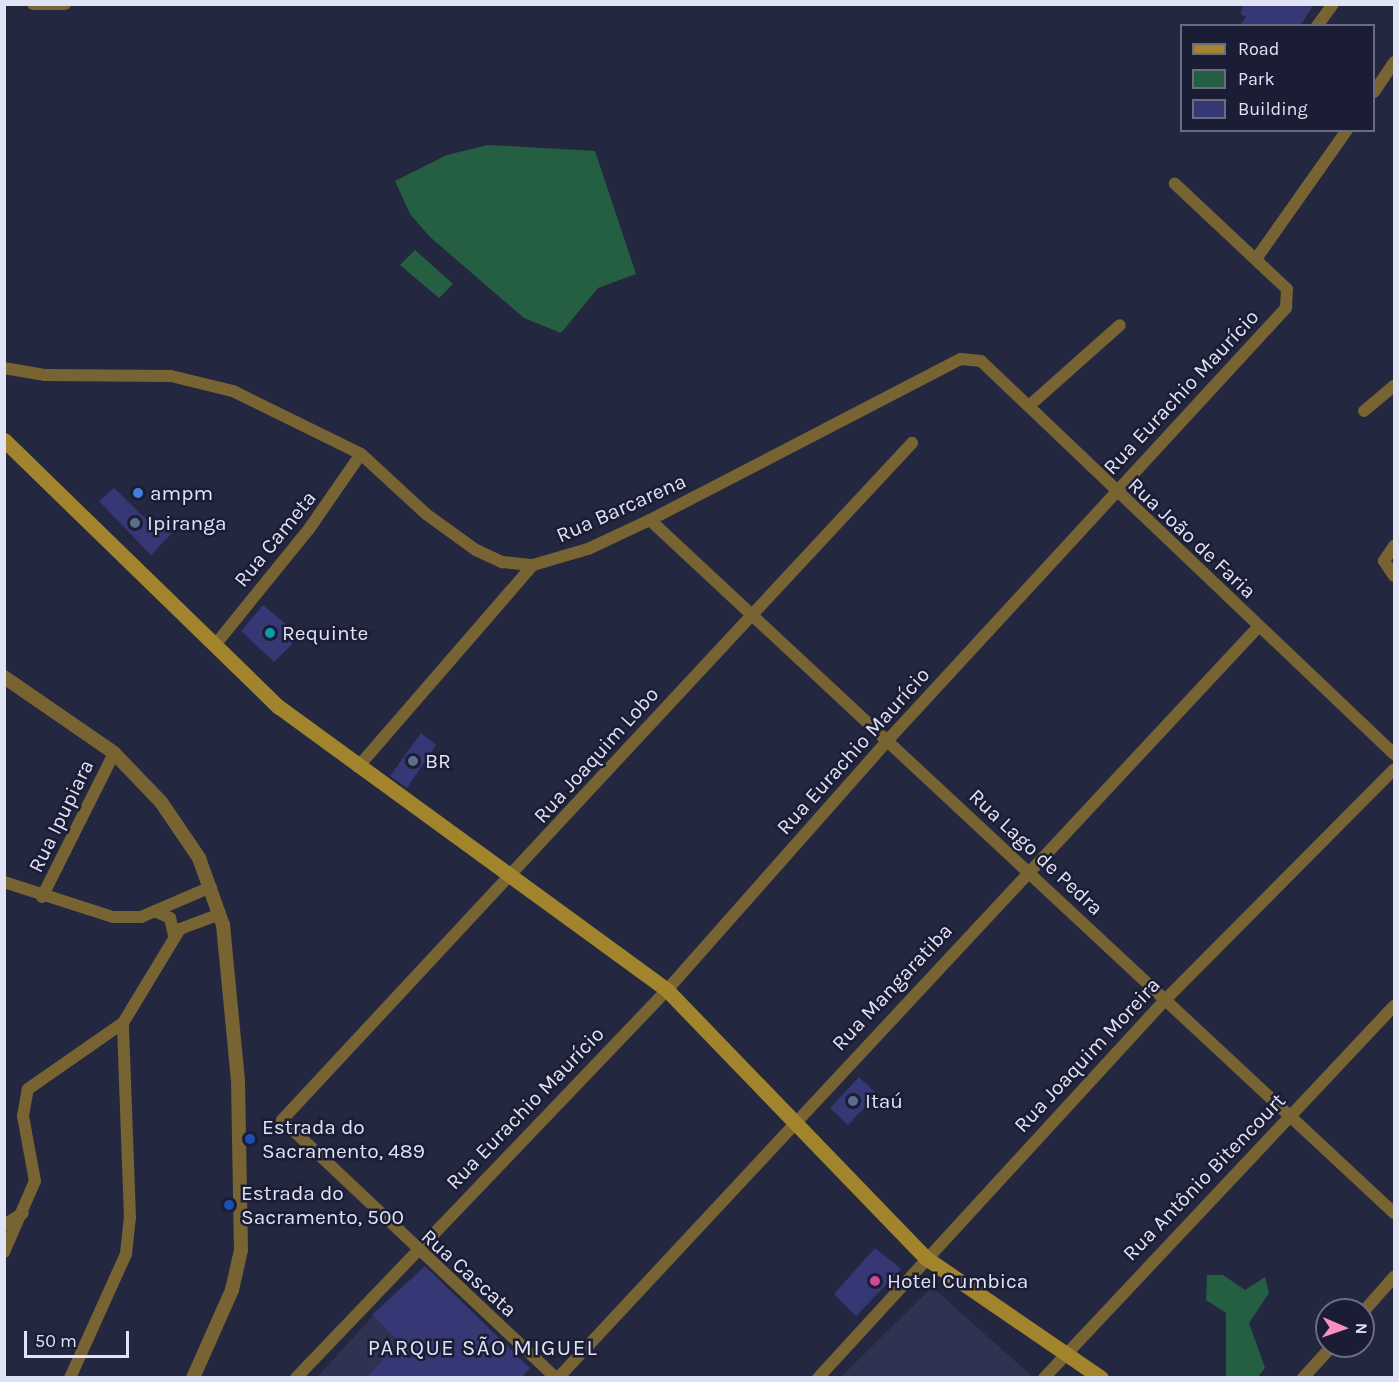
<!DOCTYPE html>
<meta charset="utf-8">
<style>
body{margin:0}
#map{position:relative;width:1399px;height:1382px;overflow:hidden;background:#242740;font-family:Karla,sans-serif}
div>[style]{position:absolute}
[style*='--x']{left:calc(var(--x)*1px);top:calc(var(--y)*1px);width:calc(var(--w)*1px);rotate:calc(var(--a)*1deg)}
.built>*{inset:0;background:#2f3251}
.green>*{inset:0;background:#255f42}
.building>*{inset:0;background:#363875}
.minor>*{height:12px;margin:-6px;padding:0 6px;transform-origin:6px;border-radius:6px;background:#776432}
.tertiary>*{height:14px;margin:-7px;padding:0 7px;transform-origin:7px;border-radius:7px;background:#776432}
.secondary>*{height:15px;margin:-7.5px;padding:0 7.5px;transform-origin:7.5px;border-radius:7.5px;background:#a2842d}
.dots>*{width:16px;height:16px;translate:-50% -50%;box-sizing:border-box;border:3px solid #1b1d35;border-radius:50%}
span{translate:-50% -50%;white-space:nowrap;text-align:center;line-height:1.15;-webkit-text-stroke:5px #1b1d35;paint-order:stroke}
.street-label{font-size:21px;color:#e0e3f4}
.poi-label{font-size:21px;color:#e0e3f4}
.left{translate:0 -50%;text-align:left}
.neighbourhood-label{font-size:22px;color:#e0e3f4;letter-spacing:1.5px}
.frame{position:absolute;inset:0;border:6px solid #e0e3f4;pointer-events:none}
.legend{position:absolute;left:1180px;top:24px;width:195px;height:108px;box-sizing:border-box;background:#1b1d35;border:2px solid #6a6c81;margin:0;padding:8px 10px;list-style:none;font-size:18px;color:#e0e3f4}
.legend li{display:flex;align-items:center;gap:12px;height:30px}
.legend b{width:30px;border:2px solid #6a6c81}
.north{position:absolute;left:1315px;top:1298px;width:60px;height:60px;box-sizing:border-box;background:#1b1d35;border:2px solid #6a6c81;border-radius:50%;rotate:92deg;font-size:16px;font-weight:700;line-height:24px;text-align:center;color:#e0e3f4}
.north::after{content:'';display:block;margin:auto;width:21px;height:27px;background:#fb8fc4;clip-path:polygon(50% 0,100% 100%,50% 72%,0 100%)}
.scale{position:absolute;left:24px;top:1331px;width:105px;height:27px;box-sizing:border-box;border:3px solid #e0e3f4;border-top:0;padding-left:8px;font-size:18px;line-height:21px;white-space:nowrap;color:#e0e3f4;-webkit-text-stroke:4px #1b1d35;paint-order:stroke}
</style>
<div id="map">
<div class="built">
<i style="clip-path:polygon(932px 1287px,1033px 1377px,841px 1377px)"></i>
<i style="clip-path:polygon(373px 1316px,404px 1347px,433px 1377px,316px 1378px)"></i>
</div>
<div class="green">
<i style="clip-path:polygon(488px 145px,595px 151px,636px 274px,598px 288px,561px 333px,524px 318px,430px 237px,410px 214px,395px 181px,447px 155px)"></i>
<i style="clip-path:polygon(415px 250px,453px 284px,439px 298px,400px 265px)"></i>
<i style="clip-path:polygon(1207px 1275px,1223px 1275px,1245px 1290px,1265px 1277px,1269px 1293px,1249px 1323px,1265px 1368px,1258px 1377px,1226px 1377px,1226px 1313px,1206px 1300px)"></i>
</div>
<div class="building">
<i style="clip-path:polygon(1243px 4px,1314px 4px,1300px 26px,1239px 26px,1246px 17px,1241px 14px)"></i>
<i style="clip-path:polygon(114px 488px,154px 527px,163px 520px,174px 531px,151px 555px,99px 501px)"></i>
<i style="clip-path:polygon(263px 605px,300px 636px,274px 662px,241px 631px)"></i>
<i style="clip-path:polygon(421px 733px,436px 745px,407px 788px,390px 776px)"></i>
<i style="clip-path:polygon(859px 1077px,877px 1094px,848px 1125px,830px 1108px)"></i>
<i style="clip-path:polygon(875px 1248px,901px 1269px,856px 1316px,834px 1294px)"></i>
<i style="clip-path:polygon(425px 1266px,530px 1368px,522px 1377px,367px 1377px,399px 1342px,372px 1315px)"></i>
</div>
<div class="minor">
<i style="--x:33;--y:4;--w:32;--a:0"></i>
<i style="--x:1317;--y:26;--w:27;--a:-54"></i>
<i style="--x:1374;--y:92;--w:36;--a:-56"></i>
<i style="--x:1256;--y:259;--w:158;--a:-54.8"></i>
<i style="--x:4;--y:368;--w:42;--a:9.7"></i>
<i style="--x:45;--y:375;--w:126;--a:0.5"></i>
<i style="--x:171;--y:376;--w:64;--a:13.6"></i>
<i style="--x:233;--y:391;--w:143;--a:26.2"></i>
<i style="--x:361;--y:454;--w:88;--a:42.7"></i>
<i style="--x:426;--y:514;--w:62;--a:35.8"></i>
<i style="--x:476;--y:550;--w:29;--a:25"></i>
<i style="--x:502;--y:562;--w:31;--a:6"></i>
<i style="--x:533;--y:565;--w:57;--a:-16.2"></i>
<i style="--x:588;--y:549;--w:68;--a:-25.1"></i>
<i style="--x:650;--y:520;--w:350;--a:-27.4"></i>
<i style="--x:961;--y:359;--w:20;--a:6"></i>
<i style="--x:981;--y:361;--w:570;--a:43.58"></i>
<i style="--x:1030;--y:405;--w:120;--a:-41.6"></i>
<i style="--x:1364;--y:411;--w:39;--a:-40"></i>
<i style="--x:650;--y:520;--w:1017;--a:42.97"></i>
<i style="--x:1394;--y:546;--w:18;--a:124"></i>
<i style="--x:1384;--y:561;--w:18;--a:56"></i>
<i style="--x:215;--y:645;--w:149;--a:-51"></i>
<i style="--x:309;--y:529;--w:91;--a:-55.3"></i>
<i style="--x:358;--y:767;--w:267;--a:-49.1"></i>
<i style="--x:4;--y:882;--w:114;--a:17.8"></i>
<i style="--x:113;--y:917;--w:28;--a:0"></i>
<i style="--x:141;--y:917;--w:76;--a:-23.2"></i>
<i style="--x:42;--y:897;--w:161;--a:-63.4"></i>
<i style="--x:155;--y:911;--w:17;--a:25"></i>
<i style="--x:170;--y:918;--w:17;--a:77"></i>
<i style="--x:4;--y:1225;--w:22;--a:-32"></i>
<i style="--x:4;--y:1252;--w:77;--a:-66.4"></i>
<i style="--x:35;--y:1181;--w:66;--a:-100.5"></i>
<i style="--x:23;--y:1116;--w:27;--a:-80"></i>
<i style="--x:28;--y:1089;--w:116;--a:-34.8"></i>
<i style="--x:1363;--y:1312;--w:47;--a:-48.5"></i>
<i style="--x:70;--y:1378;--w:136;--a:-65.7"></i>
<i style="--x:126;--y:1254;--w:36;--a:-84"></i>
<i style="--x:130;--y:1218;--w:195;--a:-92.1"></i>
<i style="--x:123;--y:1023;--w:110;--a:-58.8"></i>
<i style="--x:180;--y:929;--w:43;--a:-20.6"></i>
<i style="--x:296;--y:1378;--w:537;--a:-46.28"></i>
<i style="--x:667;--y:990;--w:334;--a:-48.5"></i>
<i style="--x:888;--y:740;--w:587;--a:-47.35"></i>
<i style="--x:1286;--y:308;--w:19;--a:-87"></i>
<i style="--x:1287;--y:289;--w:154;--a:-136.8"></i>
<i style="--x:556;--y:1378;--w:376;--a:-136.7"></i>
<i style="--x:282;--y:1120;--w:925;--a:-47.06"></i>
<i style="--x:558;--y:1378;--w:1028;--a:-47.01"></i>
<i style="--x:818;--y:1378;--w:513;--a:-47.45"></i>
<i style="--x:1165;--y:1000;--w:325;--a:-45.2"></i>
<i style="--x:1044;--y:1378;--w:511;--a:-46.75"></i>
<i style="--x:1303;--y:1378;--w:43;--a:-47.8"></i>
</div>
<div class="tertiary">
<i style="--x:4;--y:677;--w:134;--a:34.6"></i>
<i style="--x:114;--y:753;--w:68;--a:46.2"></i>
<i style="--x:161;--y:802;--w:68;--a:55.8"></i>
<i style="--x:199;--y:858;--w:71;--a:70.3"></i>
<i style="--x:223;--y:925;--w:156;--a:84.5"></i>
<i style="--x:238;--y:1080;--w:170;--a:89"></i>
<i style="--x:241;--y:1250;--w:41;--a:102.7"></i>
<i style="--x:232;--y:1290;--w:96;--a:113.9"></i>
</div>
<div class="secondary">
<i style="--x:4;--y:440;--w:383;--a:44.2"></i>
<i style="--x:279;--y:707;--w:480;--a:36.1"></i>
<i style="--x:667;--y:990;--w:373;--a:46"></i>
<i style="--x:926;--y:1258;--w:212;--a:34.4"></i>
</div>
<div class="dots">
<i style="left:138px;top:493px;background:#3f7fe0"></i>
<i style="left:135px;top:523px;background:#5c6f8a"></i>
<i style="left:270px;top:633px;background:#0f9aa8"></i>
<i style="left:413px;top:761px;background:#5c6f8a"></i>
<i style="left:853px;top:1101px;background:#5c6f8a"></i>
<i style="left:250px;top:1139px;background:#1a4fb4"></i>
<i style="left:229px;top:1205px;background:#1a4fb4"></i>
<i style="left:875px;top:1281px;background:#d1479c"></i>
</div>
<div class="street-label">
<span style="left:1181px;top:392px;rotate:-47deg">Rua Eurachio Maurício</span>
<span style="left:621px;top:508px;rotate:-24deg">Rua Barcarena</span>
<span style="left:1192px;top:538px;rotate:43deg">Rua João de Faria</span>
<span style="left:275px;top:539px;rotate:-51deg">Rua Cameta</span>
<span style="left:853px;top:751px;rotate:-48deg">Rua Eurachio Maurício</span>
<span style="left:596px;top:755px;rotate:-48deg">Rua Joaquim Lobo</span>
<span style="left:61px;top:816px;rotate:-64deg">Rua Ipupiara</span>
<span style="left:1036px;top:852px;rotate:43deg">Rua Lago de Pedra</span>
<span style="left:892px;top:987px;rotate:-47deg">Rua Mangaratiba</span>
<span style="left:1087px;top:1055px;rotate:-47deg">Rua Joaquim Moreira</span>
<span style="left:525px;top:1108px;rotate:-46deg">Rua Eurachio Maurício</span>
<span style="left:1204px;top:1177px;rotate:-46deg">Rua Antônio Bitencourt</span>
<span style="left:469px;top:1273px;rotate:42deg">Rua Cascata</span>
</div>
<div class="poi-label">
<span class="left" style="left:150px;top:493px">ampm</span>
<span class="left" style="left:147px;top:523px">Ipiranga</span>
<span class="left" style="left:282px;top:633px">Requinte</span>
<span class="left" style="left:425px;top:761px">BR</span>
<span class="left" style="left:865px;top:1101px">Itaú</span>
<span class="left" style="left:262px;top:1139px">Estrada do<br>Sacramento, 489</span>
<span class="left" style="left:241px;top:1205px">Estrada do<br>Sacramento, 500</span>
<span class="left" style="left:887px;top:1281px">Hotel Cumbica</span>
</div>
<div class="neighbourhood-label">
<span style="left:483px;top:1349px">PARQUE SÃO MIGUEL</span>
</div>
<div class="frame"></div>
<ul class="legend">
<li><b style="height:8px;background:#a2842d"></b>Road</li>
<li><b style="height:16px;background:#255f42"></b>Park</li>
<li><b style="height:16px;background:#363875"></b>Building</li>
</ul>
<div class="north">N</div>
<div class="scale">50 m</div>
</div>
